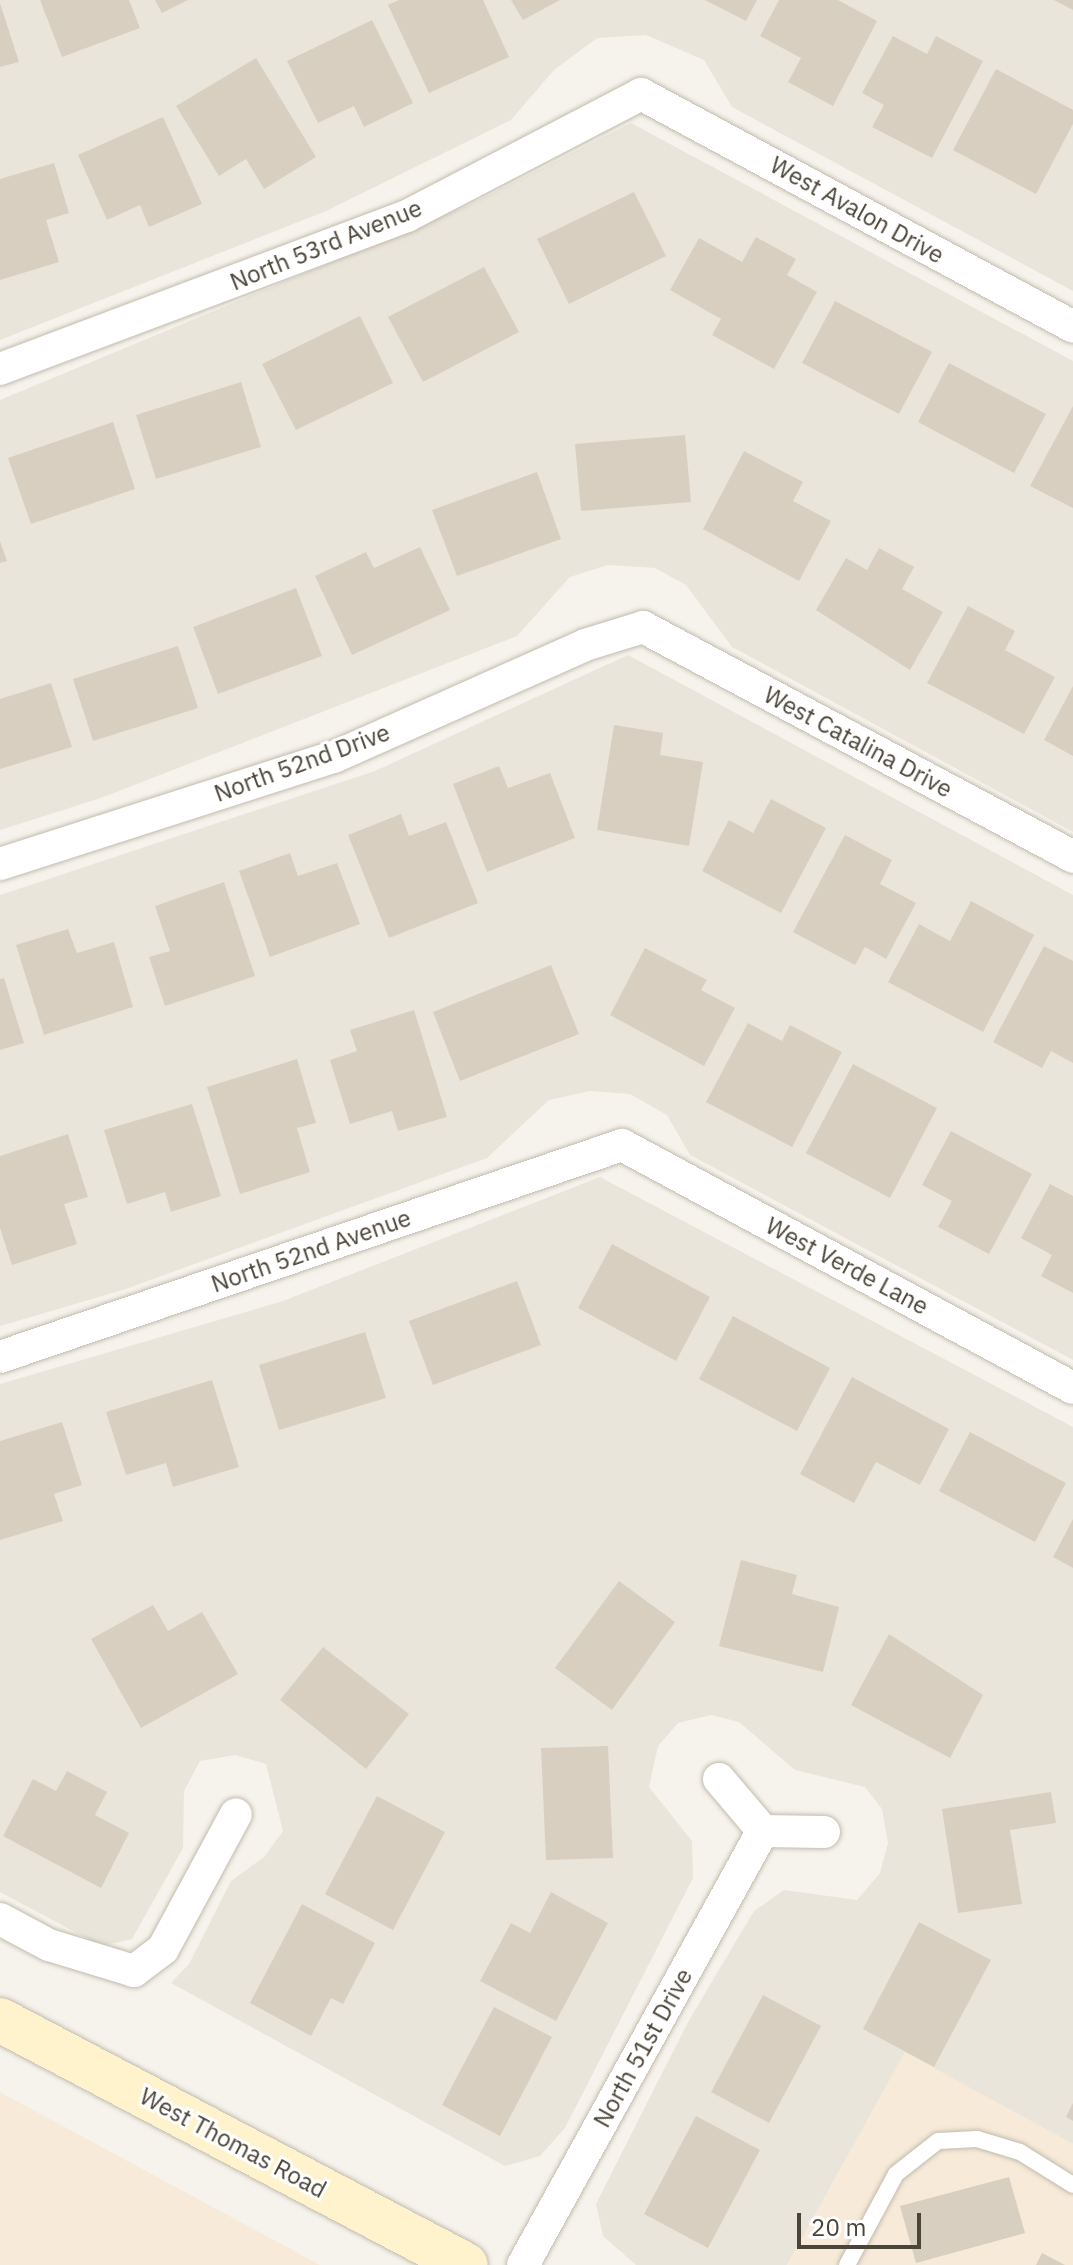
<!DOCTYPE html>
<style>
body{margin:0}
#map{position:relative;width:1073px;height:2265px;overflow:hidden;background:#f6f3ec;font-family:"IBM Plex Sans",sans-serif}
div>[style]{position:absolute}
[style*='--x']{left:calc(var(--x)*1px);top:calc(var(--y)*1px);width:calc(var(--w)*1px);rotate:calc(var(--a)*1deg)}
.residential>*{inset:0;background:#eae5da}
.commercial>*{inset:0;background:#f7ead8}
.building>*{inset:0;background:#d8cfc1}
.roads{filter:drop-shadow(0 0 2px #c2bbae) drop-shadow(0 0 2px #c2bbae)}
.lane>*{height:16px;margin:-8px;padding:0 8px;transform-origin:8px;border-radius:8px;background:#fff}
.street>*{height:32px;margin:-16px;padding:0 16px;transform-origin:16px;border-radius:16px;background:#fff}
.secondary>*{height:44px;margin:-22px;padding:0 22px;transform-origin:22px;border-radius:22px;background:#fff3cd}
span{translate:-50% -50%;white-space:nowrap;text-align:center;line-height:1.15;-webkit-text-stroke:6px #fff;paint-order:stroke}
.street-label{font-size:24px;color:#4b4439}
.scale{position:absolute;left:797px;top:2213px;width:124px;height:36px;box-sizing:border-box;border:4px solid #4b4439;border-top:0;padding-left:10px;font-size:24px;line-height:28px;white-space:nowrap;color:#4b4439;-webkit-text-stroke:6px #fff;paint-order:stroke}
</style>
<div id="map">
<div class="residential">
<i style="clip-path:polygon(0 0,1073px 0,1073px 291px,732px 107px,704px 60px,646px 35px,597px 38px,554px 70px,511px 120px,326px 211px,0 340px)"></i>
<i style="clip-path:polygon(631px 123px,1073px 361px,1073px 832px,732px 647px,686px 585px,655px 568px,608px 565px,570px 577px,517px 636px,101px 798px,0 830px,0 400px,469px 205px)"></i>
<i style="clip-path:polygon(628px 655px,1073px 895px,1073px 1360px,690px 1155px,667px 1115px,630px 1094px,590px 1091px,549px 1100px,487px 1158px,123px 1290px,0 1326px,0 895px,375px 771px)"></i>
<i style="clip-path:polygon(600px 1177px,1073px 1427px,1073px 2144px,905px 2053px,787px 2265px,636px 2265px,603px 2236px,596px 2204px,688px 2022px,754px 1911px,784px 1890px,857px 1900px,880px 1873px,888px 1843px,882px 1809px,865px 1787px,795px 1770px,739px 1722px,711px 1715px,678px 1723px,658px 1746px,649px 1787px,692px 1841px,693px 1878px,565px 2128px,540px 2156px,505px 2166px,171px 1983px,189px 1964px,231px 1881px,264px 1857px,283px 1831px,266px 1764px,235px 1755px,200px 1761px,184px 1791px,183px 1848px,132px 1939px,101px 1946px,0 1892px,0 1384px,283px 1301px)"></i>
</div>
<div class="commercial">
<i style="clip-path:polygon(905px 2052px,1073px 2144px,1073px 2265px,787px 2265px)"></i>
<i style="clip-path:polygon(0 2092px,320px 2265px,0 2265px)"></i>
</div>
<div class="building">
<i style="clip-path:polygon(40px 0,129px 0,140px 28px,62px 57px)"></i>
<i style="clip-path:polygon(155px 0,188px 0,162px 13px)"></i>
<i style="clip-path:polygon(399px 0,483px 0,509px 57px,429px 93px,388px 5px)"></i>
<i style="clip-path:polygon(511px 0,560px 0,523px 20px)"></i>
<i style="clip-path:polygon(705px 0,757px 0,746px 21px)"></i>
<i style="clip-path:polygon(779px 0,838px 0,877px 21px,833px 106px,788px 82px,801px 58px,760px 36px)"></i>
<i style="clip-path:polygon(1054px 0,1073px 0,1073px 10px)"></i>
<i style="clip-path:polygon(0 3px,19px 62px,0 67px)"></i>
<i style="clip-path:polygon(372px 20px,413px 103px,364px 127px,354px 106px,318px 123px,287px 61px)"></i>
<i style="clip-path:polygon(893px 36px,927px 54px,936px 36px,983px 61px,932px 158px,872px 127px,884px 105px,862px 93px)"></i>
<i style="clip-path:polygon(256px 58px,316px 157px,264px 189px,246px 159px,219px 176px,176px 106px)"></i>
<i style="clip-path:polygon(996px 69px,1073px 110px,1073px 124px,1036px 194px,953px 150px)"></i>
<i style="clip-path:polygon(163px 117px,202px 204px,149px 227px,140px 205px,107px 220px,78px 155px)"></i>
<i style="clip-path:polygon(54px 163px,69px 213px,46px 220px,59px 262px,0 280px,0 179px)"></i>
<i style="clip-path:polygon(634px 192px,666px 256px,569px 304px,537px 239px)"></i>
<i style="clip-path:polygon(756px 237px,796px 259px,787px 275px,817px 292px,774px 369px,712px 335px,721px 319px,670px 290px,699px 238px,742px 262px)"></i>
<i style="clip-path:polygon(484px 267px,519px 332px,423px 382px,388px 317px)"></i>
<i style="clip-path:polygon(835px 301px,932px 352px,899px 414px,802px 363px)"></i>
<i style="clip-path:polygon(360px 316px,393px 383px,296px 430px,262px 364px)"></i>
<i style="clip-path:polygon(949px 363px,1046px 414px,1014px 473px,918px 422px)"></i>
<i style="clip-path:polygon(241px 382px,261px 447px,156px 479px,136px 415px)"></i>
<i style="clip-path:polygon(1073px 406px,1073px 508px,1030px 486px)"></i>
<i style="clip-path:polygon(113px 422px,135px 489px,31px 524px,8px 458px)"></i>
<i style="clip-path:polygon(685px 435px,691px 502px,581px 511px,575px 444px)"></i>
<i style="clip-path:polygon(744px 451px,803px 482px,793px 501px,831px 521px,799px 581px,703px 529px)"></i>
<i style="clip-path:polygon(537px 472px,561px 539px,457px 576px,432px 510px)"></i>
<i style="clip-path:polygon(0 541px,7px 561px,0 563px)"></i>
<i style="clip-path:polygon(420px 547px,450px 610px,352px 655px,315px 576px,366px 552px,374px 568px)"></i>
<i style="clip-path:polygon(879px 548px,914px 567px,902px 589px,943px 612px,910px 670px,816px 610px,846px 558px,867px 570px)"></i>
<i style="clip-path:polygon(296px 588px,322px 656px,218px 694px,193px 627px)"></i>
<i style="clip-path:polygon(968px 606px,1015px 631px,1005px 650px,1055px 677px,1024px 734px,927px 683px)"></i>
<i style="clip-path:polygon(178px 646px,198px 708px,93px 741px,73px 679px)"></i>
<i style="clip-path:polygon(51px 683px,72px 747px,0 769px,0 699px)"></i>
<i style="clip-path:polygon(1073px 686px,1073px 756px,1044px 740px)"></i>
<i style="clip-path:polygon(614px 725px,663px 733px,660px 755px,703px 762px,689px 846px,597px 830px)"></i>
<i style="clip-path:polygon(499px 766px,508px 788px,550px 773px,575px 838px,487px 872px,453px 784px)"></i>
<i style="clip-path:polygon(771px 799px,826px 828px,781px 913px,702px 871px,729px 820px,753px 833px)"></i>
<i style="clip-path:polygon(401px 814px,409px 836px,446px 822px,478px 903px,389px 938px,348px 835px)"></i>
<i style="clip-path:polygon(845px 835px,892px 860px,880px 884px,916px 903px,886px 959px,865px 947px,855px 965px,793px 932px)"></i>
<i style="clip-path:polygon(290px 853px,298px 876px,337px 863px,360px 924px,270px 957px,239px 871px)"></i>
<i style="clip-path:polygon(224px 882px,255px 976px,165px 1006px,149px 957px,170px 951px,155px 906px)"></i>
<i style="clip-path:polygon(971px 901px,1034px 935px,983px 1032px,888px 982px,919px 924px,950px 941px)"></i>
<i style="clip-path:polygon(68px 929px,77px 953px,114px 942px,133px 1007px,44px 1035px,16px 945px)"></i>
<i style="clip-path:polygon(1044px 946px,1073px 961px,1073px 1063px,1051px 1051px,1042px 1068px,993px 1042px)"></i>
<i style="clip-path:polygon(645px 948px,707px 980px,701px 990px,735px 1008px,704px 1066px,610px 1015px)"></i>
<i style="clip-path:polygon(551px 965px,579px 1034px,460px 1081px,433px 1012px)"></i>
<i style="clip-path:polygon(4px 978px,24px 1043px,0 1050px,0 979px)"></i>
<i style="clip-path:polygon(414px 1010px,447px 1117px,398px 1131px,392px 1111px,350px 1124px,330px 1060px,357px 1051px,350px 1030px)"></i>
<i style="clip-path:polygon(748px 1023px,782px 1041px,790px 1025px,842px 1052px,792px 1147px,706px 1102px)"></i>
<i style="clip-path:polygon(297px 1059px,316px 1123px,297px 1128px,310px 1172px,240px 1194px,207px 1087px)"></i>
<i style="clip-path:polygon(853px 1064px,937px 1108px,890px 1198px,806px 1153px)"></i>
<i style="clip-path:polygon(192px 1104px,221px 1196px,171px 1212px,165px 1192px,127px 1204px,104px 1130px)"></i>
<i style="clip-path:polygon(951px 1131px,1032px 1174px,989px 1254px,938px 1227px,952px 1201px,922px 1185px)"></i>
<i style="clip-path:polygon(68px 1134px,88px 1197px,64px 1204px,77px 1244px,12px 1265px,0 1228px,0 1156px)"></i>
<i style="clip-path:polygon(1050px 1184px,1073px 1196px,1073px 1293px,1041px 1276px,1052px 1255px,1021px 1238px)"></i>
<i style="clip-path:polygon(612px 1244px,710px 1297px,676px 1361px,578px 1308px)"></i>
<i style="clip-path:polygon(517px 1281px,541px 1345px,433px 1385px,409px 1321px)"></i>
<i style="clip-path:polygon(733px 1316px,830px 1368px,797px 1431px,699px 1379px)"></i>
<i style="clip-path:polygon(365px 1332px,386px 1398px,279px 1430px,259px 1365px)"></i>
<i style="clip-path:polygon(852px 1377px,949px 1429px,920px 1485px,876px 1462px,854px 1503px,800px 1474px)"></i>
<i style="clip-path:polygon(212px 1380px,239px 1467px,173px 1487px,166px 1463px,126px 1475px,106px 1412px)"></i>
<i style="clip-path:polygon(62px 1422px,82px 1485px,54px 1494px,63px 1521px,0 1540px,0 1441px)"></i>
<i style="clip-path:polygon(970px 1432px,1066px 1483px,1035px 1542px,939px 1491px)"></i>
<i style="clip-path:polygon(1073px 1519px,1073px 1568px,1053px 1557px)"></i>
<i style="clip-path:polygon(741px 1560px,797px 1575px,792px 1594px,839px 1607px,823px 1672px,719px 1646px)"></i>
<i style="clip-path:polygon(619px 1581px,675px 1622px,612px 1710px,555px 1668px)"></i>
<i style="clip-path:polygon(153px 1605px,168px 1631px,202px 1612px,238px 1674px,141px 1728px,91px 1639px)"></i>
<i style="clip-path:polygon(889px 1634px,983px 1695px,950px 1758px,851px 1705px)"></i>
<i style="clip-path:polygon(323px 1647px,409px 1714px,366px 1769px,280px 1700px)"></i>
<i style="clip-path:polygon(608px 1746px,613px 1858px,546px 1860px,541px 1748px)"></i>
<i style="clip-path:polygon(67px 1771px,107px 1792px,95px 1815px,129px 1833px,101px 1888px,3px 1836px,33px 1779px,56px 1791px)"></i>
<i style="clip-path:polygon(1051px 1792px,1056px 1823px,1010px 1830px,1022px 1904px,958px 1913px,942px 1809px)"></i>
<i style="clip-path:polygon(377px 1796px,445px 1832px,393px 1930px,325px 1894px)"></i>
<i style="clip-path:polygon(551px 1892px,608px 1923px,556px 2021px,480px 1981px,511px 1923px,530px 1933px)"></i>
<i style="clip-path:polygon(302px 1904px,375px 1943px,343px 2004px,331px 1998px,311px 2036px,250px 2003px)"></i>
<i style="clip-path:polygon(919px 1922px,991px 1960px,934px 2067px,863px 2029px)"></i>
<i style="clip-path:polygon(763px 1995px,821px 2026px,769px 2123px,711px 2092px)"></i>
<i style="clip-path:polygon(494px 2007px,552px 2037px,500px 2136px,442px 2105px)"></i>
<i style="clip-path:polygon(1073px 2103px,1073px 2121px,1066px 2117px)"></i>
<i style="clip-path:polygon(696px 2116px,760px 2150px,708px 2248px,644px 2214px)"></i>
<i style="clip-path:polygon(1009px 2177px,1025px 2233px,916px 2263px,900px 2206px)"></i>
<i style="clip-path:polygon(1042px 2253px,1065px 2265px,1036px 2265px)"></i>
</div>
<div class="roads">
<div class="lane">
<i style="--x:847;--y:2265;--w:103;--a:-61.7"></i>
<i style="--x:896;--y:2174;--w:53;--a:-38.2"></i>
<i style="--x:938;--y:2141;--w:39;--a:-3"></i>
<i style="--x:977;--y:2139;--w:45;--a:16.8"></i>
<i style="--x:1020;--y:2152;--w:62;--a:31.9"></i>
</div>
<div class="street">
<i style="--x:0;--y:369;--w:435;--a:-20.6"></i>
<i style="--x:407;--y:216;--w:264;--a:-27.5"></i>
<i style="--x:641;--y:94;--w:491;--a:28.3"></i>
<i style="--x:0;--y:864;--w:351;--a:-17.8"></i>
<i style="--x:334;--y:757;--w:275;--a:-24"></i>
<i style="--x:585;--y:645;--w:61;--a:-17.2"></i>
<i style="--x:643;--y:627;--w:488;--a:28.1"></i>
<i style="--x:0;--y:1357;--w:657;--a:-18.82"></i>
<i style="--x:622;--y:1145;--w:512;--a:28.32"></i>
<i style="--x:719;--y:1779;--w:68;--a:49.8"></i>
<i style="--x:763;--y:1831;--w:61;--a:0.9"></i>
<i style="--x:0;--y:1919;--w:55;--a:28"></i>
<i style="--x:49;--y:1945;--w:89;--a:17"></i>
<i style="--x:134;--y:1971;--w:36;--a:-37"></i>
<i style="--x:163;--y:1949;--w:153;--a:-61.6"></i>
<i style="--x:523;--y:2265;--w:496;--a:-61.1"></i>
</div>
<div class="secondary">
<i style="--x:0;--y:2020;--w:526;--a:27.73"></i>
</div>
</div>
<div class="street-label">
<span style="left:857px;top:210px;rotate:29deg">West Avalon Drive</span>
<span style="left:326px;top:245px;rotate:-22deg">North 53rd Avenue</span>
<span style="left:858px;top:742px;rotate:28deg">West Catalina Drive</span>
<span style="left:302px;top:763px;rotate:-20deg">North 52nd Drive</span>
<span style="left:311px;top:1251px;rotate:-19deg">North 52nd Avenue</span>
<span style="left:847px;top:1266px;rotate:28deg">West Verde Lane</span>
<span style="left:643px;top:2048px;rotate:-61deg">North 51st Drive</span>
<span style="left:233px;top:2143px;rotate:28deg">West Thomas Road</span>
</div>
<div class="scale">20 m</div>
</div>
